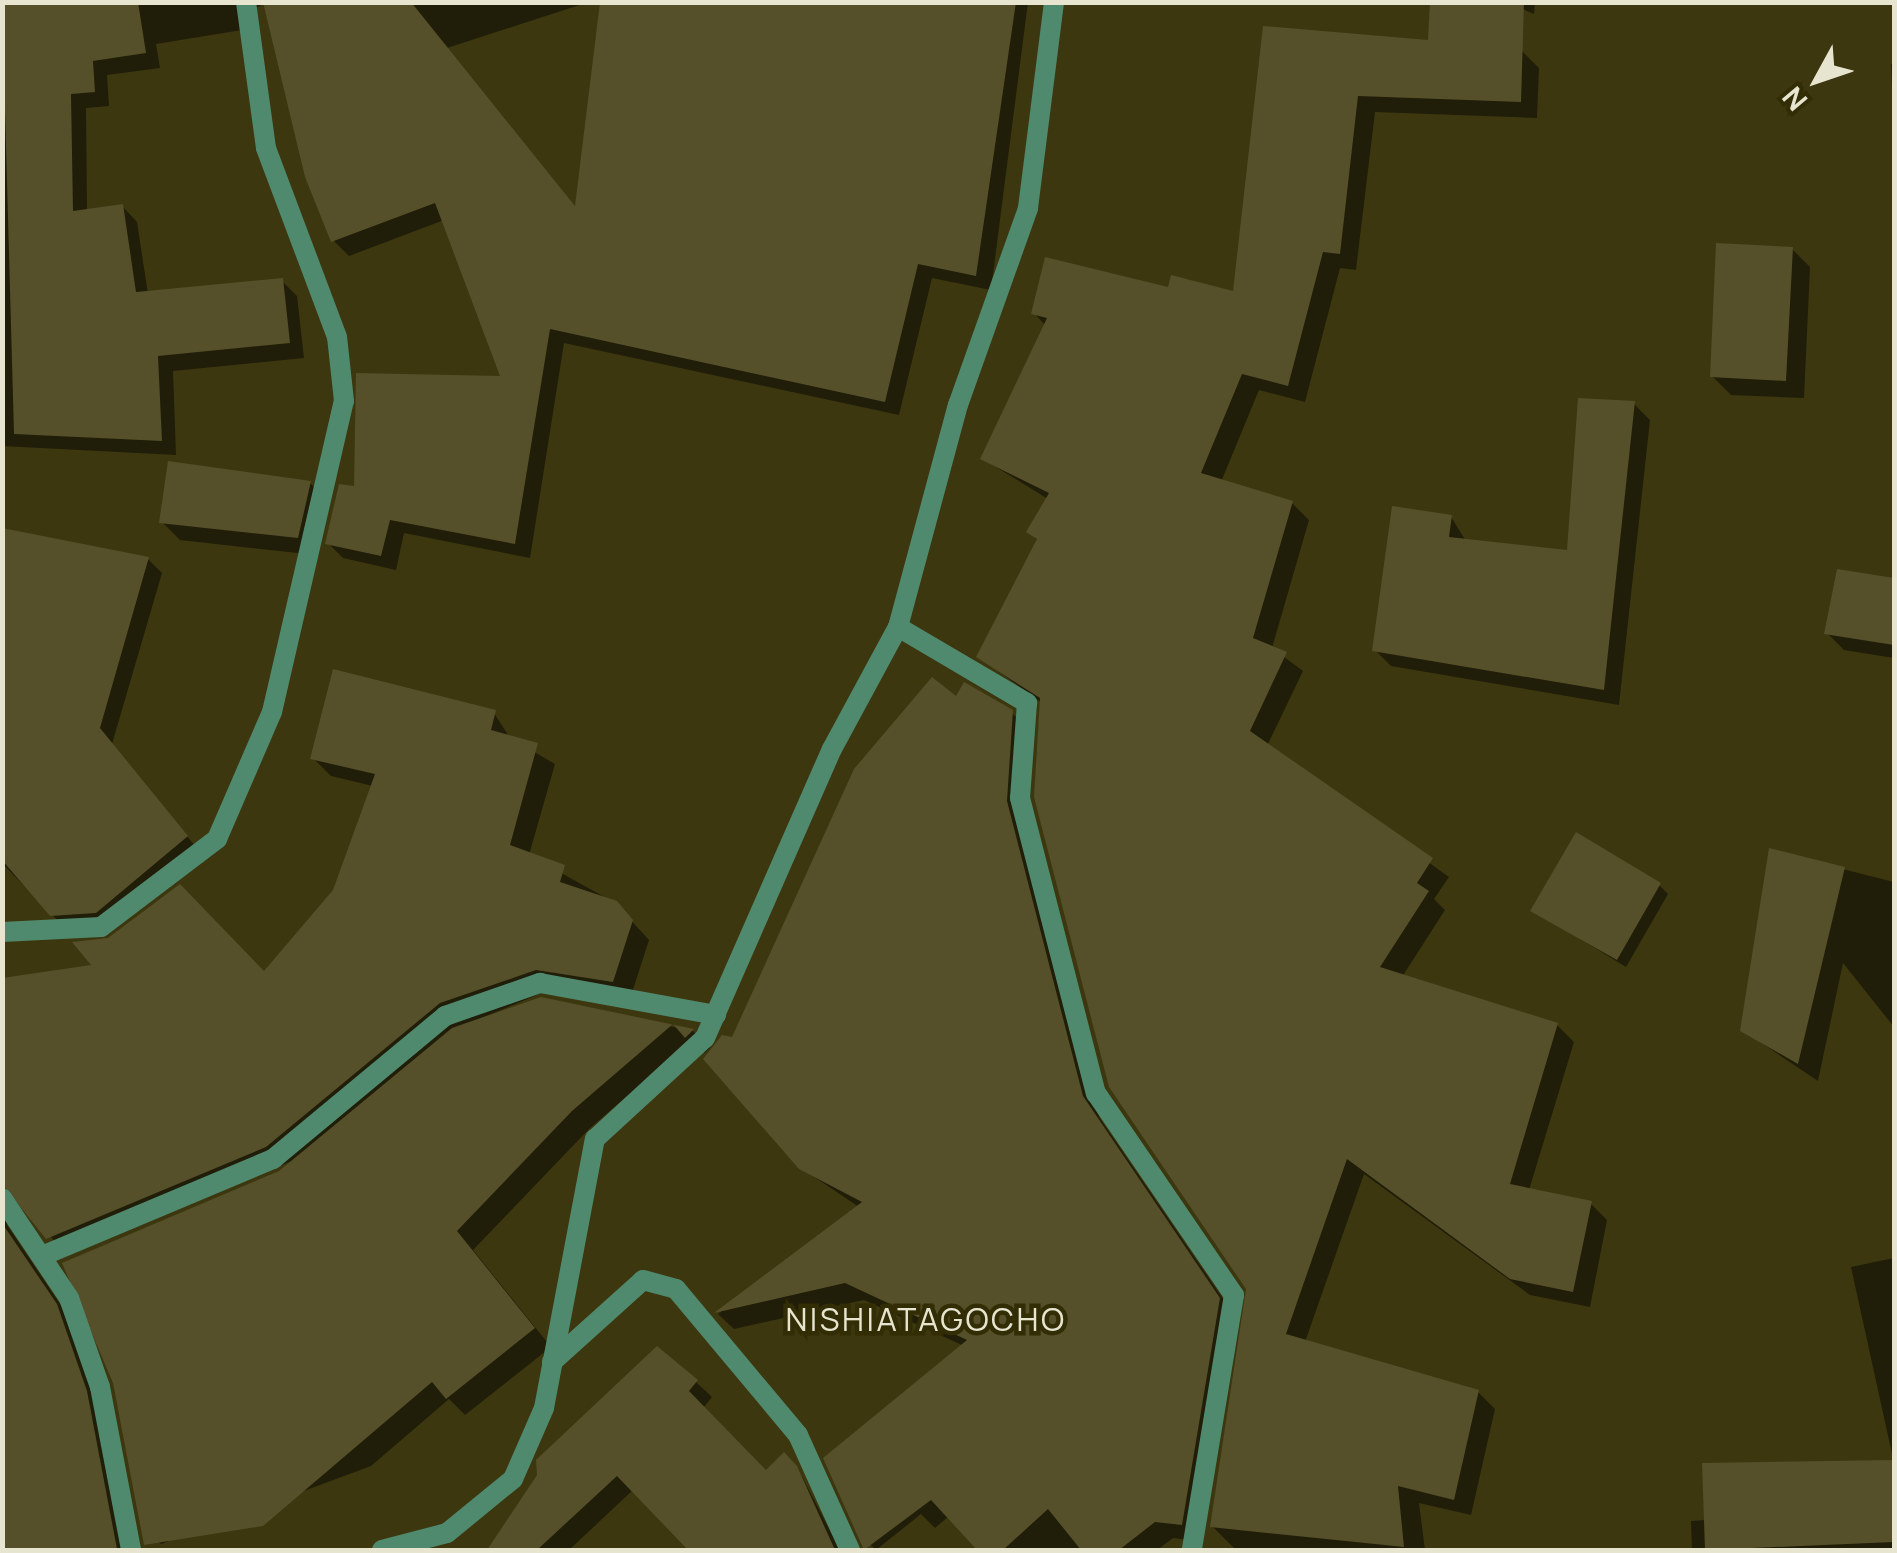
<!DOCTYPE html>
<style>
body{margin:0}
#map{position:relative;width:1897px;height:1553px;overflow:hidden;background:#3c370f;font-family:Manrope,sans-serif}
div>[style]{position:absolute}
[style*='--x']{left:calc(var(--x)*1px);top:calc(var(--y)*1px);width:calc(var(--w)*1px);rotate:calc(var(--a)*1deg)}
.shadow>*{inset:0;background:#0007}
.building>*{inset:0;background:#555029}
.lane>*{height:20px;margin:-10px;padding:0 10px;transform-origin:10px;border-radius:10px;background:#508a6e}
.street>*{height:20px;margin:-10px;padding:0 10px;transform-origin:10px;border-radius:10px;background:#508a6e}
span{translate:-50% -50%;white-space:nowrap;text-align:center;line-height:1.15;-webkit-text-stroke:9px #322d04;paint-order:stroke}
.neighbourhood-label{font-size:32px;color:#e7e5d0;letter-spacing:2.5px}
.frame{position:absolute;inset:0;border:5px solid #e7e5d0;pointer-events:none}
.north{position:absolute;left:1767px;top:30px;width:100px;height:100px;-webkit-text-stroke:8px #322d04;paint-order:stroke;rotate:230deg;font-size:28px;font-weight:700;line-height:40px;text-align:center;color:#e7e5d0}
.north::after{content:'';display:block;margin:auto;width:35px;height:45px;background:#e7e5d0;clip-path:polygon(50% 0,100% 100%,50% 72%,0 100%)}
</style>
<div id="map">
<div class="shadow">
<i style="clip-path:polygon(2px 2px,589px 2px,447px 48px,577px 209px,602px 2px,1028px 2px,991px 290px,932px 278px,899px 415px,564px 343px,530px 558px,404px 533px,396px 570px,343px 558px,328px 543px,357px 489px,503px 379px,444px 220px,349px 256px,334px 241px,264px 4px,248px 11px,248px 29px,156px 44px,160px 68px,107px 75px,109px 106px,86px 108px,87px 211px,122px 206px,137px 222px,148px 294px,282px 281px,297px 296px,304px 358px,173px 371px,176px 455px,2px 446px)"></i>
<i style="clip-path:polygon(1506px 2px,1535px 2px,1534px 14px)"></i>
<i style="clip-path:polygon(1265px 28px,1522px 51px,1539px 68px,1537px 118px,1375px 112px,1356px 270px,1340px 268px,1305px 402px,1259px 390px,1221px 482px,1292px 503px,1309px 520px,1272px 648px,1303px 671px,1267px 746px,1449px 877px,1434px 899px,1445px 910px,1402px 977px,1557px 1025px,1574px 1042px,1529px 1190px,1590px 1203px,1607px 1220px,1590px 1307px,1530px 1295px,1364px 1174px,1305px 1342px,1478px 1392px,1495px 1409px,1471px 1515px,1419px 1503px,1425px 1550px,1236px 1550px,1212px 1526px,1249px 1288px,1042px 703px,979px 657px,1038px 541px,1029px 531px,1048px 499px,983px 459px,1046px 326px,1034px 313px,1170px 290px,1235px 294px)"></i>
<i style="clip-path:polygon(1891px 64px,1894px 64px,1894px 136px)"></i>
<i style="clip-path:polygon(1792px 249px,1810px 267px,1804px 398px,1731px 395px,1712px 376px)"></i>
<i style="clip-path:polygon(1634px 404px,1650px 420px,1619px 705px,1391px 666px,1375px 650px,1451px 517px,1466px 541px,1570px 552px)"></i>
<i style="clip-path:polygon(310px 483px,328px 501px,316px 555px,180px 540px,162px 522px)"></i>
<i style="clip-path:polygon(148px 559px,162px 573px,112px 744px,200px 852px,111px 927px,66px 929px,2px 863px,2px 627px)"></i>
<i style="clip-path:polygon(1839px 571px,1894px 580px,1894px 658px,1844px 650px,1827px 633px)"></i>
<i style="clip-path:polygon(957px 700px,1011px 712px,1029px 730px,1023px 820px,1099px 1117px,1236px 1318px,1199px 1541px,1173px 1538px,1157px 1550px,980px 1550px,949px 1516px,935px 1528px,921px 1514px,876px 1550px,862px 1536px,964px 1346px,864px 1300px,734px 1329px,718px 1314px,859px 1207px,801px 1168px,734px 1040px)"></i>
<i style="clip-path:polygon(494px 713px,510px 738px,555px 764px,529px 855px,615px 903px,649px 940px,630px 999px,556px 987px,443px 1034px,541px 1000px,693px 1031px,710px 1048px,704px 1053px,691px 1041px,590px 1128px,473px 1250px,551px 1347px,465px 1415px,449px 1399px,371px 1466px,161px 1544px,143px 1527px,280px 1174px,294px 1160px,66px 1256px,27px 1206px,11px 1204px,7px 1225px,74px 1325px,104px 1411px,130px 1550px,2px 1550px,2px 1026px,264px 974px,336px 891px,373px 786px,331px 776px,313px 758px)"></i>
<i style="clip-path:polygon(1771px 851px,1894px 882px,1894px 1027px,1843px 963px,1818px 1081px,1742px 1030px)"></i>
<i style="clip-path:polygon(1659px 885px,1668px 894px,1626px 967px,1533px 910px)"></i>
<i style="clip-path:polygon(1894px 1258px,1894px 1550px,1692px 1550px,1691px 1521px,1706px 1520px,1704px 1466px,1894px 1463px,1851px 1267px)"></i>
<i style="clip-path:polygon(696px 1382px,712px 1397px,703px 1408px,766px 1473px,784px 1456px,799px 1471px,840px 1550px,691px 1550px,633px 1490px,569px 1550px,490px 1550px,540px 1475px)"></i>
</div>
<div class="building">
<i style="clip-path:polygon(2px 2px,138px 2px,146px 53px,93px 61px,95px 92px,71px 94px,73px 211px,123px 204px,136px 292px,283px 278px,290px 343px,158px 356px,162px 441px,14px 434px)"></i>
<i style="clip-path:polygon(263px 2px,411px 2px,575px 206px,600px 2px,1016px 2px,976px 276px,918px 264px,885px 402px,550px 329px,515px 544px,390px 520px,381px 556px,325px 544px,339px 484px,354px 486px,356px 373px,500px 376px,435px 203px,331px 242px,305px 177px)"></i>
<i style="clip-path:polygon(1430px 2px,1524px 2px,1521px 102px,1358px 96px,1340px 254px,1323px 252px,1288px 386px,1242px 374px,1201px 473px,1293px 501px,1253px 638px,1287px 652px,1250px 731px,1433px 858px,1417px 883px,1429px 891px,1380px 967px,1558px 1023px,1510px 1184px,1592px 1201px,1573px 1292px,1510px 1279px,1347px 1159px,1286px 1334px,1479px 1390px,1454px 1500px,1398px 1486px,1404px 1547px,1210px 1527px,1246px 1289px,1109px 1087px,1034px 797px,1040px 698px,976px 657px,1037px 539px,1026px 532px,1049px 493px,980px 459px,1047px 318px,1031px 314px,1045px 257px,1168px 287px,1171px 275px,1233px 291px,1263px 26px,1428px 40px)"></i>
<i style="clip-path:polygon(1716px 243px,1793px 247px,1786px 381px,1710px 377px)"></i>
<i style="clip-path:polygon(1578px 398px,1635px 401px,1604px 690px,1372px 651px,1392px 506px,1452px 515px,1449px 537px,1567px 550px)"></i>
<i style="clip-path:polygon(168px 461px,311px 481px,298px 538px,159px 523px)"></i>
<i style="clip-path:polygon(2px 528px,149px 557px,100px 728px,188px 836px,96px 913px,50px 916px,2px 860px)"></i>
<i style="clip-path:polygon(1837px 569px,1894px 578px,1894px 645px,1824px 634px)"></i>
<i style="clip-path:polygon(333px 669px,496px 710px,491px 730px,538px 743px,510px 845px,565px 865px,560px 882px,617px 901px,633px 920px,613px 982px,536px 970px,440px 1003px,266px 1147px,46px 1239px,2px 1184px,2px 978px,91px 965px,72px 942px,108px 938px,180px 884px,264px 971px,333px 890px,375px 774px,310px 759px)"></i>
<i style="clip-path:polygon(932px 677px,956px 696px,964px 682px,1013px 710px,1007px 801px,1083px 1096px,1220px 1298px,1182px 1525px,1155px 1522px,1119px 1550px,1081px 1550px,1048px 1509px,1003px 1550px,977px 1550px,931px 1500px,864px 1550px,823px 1458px,967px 1340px,845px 1283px,714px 1313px,862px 1202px,799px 1169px,703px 1059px,722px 1035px,732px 1037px,854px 769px)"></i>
<i style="clip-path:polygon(1576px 832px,1661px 883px,1617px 960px,1530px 911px)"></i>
<i style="clip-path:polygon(1769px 848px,1845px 867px,1798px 1064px,1740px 1031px)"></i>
<i style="clip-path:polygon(541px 997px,694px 1029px,685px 1038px,673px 1024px,572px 1111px,457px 1231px,535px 1328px,446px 1399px,432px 1382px,263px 1526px,144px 1545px,113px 1383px,62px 1263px,279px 1171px,452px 1028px)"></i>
<i style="clip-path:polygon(2px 1223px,57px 1304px,87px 1391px,117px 1549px,2px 1550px)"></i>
<i style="clip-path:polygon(657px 1346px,698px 1380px,689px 1391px,766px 1470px,784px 1452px,797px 1466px,835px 1550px,688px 1550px,617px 1476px,537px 1550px,487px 1550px,537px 1475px,536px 1460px)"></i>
<i style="clip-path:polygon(1894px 1460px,1894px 1542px,1705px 1550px,1702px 1463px)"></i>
</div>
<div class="lane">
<i style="--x:898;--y:627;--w:150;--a:30.5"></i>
<i style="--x:1027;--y:703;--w:95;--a:94.2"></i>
<i style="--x:1020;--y:798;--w:305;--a:75.6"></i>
<i style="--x:1096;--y:1093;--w:245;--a:55.7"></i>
<i style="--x:1234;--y:1295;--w:258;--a:99.4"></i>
<i style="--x:2;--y:932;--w:99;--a:-2.9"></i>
<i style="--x:101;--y:927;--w:146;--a:-37.2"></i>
<i style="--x:217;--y:839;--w:138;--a:-66.6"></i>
<i style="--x:272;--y:712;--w:319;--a:-77"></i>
<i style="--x:344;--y:401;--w:64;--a:-96.2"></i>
<i style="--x:337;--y:337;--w:202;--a:-110.6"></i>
<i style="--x:266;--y:148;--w:147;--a:-97.8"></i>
<i style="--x:2;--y:1198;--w:120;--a:56.2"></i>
<i style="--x:69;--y:1298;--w:94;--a:70.8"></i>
<i style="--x:100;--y:1387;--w:166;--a:79.2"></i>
<i style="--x:42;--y:1256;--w:251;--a:-22.8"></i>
<i style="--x:273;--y:1159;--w:224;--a:-39.7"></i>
<i style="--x:445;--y:1016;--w:101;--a:-19.2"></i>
<i style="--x:540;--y:983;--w:179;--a:10.3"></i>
<i style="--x:552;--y:1362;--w:122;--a:-42"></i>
<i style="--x:643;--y:1280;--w:34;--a:15"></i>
<i style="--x:676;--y:1289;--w:190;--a:50.1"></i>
<i style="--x:798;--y:1435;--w:126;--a:65.7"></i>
</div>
<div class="street">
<i style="--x:382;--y:1550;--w:67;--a:-14.7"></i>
<i style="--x:447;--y:1533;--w:85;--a:-39.3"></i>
<i style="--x:513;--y:1479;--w:77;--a:-66.4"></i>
<i style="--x:544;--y:1408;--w:274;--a:-79.3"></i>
<i style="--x:595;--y:1139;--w:149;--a:-42.6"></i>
<i style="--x:705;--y:1038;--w:316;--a:-66.3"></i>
<i style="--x:832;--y:749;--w:139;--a:-61.6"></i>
<i style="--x:898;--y:627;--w:230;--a:-74.9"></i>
<i style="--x:958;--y:405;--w:209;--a:-70.4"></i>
<i style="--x:1028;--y:208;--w:208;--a:-82.8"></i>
</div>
<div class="neighbourhood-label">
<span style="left:926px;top:1319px">NISHIATAGOCHO</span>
</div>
<div class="frame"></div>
<div class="north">N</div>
</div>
